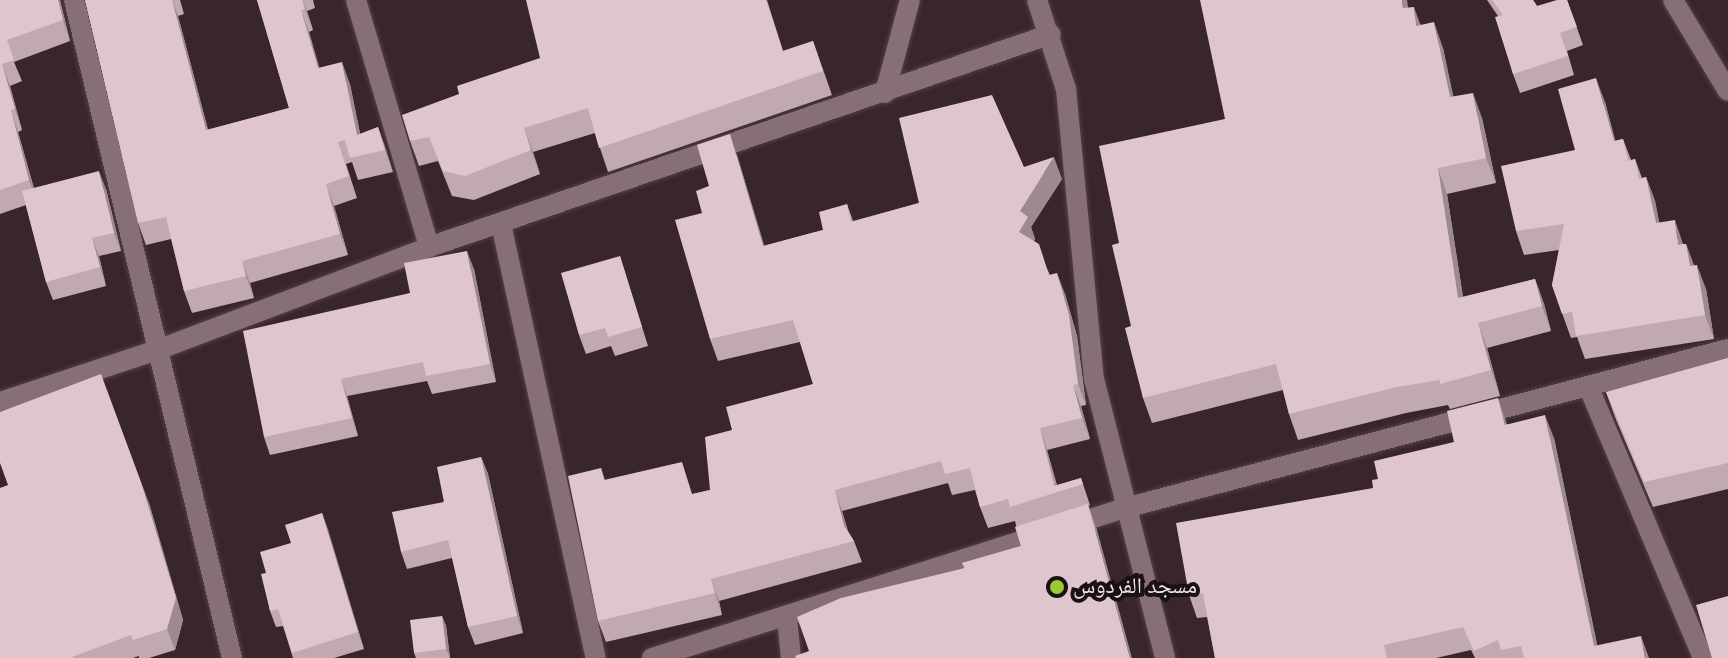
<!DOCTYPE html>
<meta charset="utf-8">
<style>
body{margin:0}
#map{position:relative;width:1728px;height:658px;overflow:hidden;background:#39252c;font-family:Karla,"Noto Naskh Arabic",sans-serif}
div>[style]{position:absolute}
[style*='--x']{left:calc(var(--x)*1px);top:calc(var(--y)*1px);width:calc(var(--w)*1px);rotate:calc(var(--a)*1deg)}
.roads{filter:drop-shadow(0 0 2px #514147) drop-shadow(0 0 2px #514147)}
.street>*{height:20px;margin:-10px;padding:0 10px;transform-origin:10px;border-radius:10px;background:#876f77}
.secondary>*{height:20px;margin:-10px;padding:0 10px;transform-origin:10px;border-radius:10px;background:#876f77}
.wall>*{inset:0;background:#c0a9b1}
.shaded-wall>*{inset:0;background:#9c8a90}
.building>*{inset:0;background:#dfc5ce}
.dots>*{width:22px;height:22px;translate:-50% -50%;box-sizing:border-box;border:4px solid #1a1114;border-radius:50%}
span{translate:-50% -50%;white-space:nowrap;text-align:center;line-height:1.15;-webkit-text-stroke:8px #1a1114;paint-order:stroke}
.poi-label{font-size:22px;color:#efe2e6}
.left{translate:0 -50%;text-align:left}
</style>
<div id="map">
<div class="roads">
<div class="street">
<i style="--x:74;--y:0;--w:677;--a:76.5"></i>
<i style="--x:356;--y:0;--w:258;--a:73.5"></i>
<i style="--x:1037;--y:0;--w:94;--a:72"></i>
<i style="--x:1066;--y:89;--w:291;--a:84.5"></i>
<i style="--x:1094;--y:379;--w:288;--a:75.7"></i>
<i style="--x:885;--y:93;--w:96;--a:-75"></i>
<i style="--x:501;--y:224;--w:444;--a:77.7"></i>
<i style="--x:1589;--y:388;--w:293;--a:67.1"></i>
<i style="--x:0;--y:402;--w:165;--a:-18.3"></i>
<i style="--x:157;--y:350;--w:291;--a:-20.7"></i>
<i style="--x:429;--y:247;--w:657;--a:-18.9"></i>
<i style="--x:787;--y:618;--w:40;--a:84.3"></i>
<i style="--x:652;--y:658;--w:496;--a:-17.6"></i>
<i style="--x:1125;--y:508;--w:624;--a:-14.77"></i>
</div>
<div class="secondary">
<i style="--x:1673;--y:0;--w:106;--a:58.9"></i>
</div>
</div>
<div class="wall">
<i style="clip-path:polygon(0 0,60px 0,70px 41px,14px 62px,22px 81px,10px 86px,22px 130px,18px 132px,34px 188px,106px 189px,121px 251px,99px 256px,106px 286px,53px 300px,46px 282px,26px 205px,0 214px)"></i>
<i style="clip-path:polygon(85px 0,180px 0,184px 14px,178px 16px,208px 130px,289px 108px,257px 0,313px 0,315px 8px,307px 11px,313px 30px,309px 32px,319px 68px,350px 84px,360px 134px,378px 127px,393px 172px,358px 180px,352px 162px,346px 164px,357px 198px,334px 206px,348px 255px,250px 283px,254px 298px,192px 313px,184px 291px,171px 239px,146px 245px,138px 223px)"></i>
<i style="clip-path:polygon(767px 0,783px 51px,813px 41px,832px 95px,608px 172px,595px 133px,533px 152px,540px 174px,474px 200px,452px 196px,438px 161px,419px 166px,410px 141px)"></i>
<i style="clip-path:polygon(1487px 0,1533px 0,1537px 6px,1567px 0,1583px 45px,1567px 51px,1574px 75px,1520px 93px,1513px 74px,1498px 16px)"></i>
<i style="clip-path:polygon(1408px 8px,1421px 25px,1443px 48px,1453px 97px,1482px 118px,1496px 183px,1447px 194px,1463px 297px,1535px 279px,1544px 304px,1551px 331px,1487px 348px,1500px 396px,1450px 409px,1448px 405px,1406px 413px,1298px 440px,1289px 414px,1283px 390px,1152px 423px,1143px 398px,1119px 243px,1225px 119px)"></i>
<i style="clip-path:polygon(1605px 102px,1615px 141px,1623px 139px,1631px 160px,1635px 159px,1642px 178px,1646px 177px,1655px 201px,1659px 222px,1683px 244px,1686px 244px,1694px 266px,1706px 289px,1714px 339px,1585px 359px,1577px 337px,1571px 338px,1552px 285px,1559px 250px,1524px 255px,1516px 231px,1575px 150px)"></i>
<i style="clip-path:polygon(737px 155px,764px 246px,823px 230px,847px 204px,853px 221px,919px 203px,1024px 167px,1062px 179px,1031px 227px,1035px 239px,1034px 241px,1050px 275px,1065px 294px,1077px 336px,1086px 405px,1081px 406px,1090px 439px,1047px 450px,1057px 485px,1081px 478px,1090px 505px,1088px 506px,1097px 530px,809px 651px,964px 568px,962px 563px,1021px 546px,1015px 521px,988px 528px,980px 507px,975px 490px,952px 495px,948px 483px,842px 511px,848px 531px,854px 541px,862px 562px,719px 601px,722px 615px,606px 642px,598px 621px,601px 468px,605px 480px,693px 494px,710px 490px,732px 430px,813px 384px,800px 342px,718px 361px,710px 339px,702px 213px,709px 186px)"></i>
<i style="clip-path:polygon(620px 256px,648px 346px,615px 356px,611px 346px,586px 354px,579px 335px)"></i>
<i style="clip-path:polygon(474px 269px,496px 382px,432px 394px,427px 381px,347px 396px,358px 436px,270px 455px,264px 437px,410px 293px)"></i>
<i style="clip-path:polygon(1728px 358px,1728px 489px,1653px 507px,1615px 417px,1606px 392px)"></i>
<i style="clip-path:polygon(1507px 424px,1554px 438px,1597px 645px,1649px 658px,1475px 658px,1471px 650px,1436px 658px,1215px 658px,1207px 617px,1197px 618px,1189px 595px,1454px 442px)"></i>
<i style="clip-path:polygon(481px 457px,488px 474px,523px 633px,475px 645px,468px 627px,452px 558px,407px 569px,401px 552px)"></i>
<i style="clip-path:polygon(149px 503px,183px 620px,175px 650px,149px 658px,139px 658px,139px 656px,133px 658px,0 658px)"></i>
<i style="clip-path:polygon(322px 513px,364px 649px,334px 658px,293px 658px,283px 626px,276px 627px,270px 611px,266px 573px,291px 543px)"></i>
<i style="clip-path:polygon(442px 616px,446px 626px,450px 658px,416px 658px,414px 653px)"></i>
</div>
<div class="shaded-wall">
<i style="clip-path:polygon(58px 0,60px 0,70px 41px,63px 20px)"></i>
<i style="clip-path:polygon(172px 0,178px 16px,214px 152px,206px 130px)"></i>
<i style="clip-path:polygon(302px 0,307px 11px,313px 30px,305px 9px)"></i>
<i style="clip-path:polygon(1402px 0,1407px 0,1412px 34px,1403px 8px)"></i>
<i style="clip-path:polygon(1414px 7px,1423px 32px,1416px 26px)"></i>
<i style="clip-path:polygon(301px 10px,309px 32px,326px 90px,318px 68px)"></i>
<i style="clip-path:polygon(1434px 22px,1443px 48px,1459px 122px,1450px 97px)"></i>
<i style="clip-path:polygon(342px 62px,350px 84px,365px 157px,357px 135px)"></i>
<i style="clip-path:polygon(2px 64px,10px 86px,22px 130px,15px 109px)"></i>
<i style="clip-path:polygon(1596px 78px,1605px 102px,1622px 165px,1614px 141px)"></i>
<i style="clip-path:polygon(1473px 93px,1482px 118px,1496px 183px,1486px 158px)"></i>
<i style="clip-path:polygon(11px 110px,18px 132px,37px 201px,29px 180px)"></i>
<i style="clip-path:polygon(378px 127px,386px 149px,393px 172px,385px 150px)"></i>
<i style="clip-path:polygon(524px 128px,533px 152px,540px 174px,531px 150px)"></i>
<i style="clip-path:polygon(730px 134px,737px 155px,771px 268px,763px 246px)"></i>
<i style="clip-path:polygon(1054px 157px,1062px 179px,1031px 227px,1035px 239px,1027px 253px,1019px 232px,1020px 211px)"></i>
<i style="clip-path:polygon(1438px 168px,1447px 194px,1467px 324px,1458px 298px)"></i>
<i style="clip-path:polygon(99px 171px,106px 189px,121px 251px,114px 233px)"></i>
<i style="clip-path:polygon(1646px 177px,1655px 201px,1664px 247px,1656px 223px)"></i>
<i style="clip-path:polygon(326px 184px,334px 206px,348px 255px,340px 234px)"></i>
<i style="clip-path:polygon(1675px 220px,1683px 244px,1678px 245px)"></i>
<i style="clip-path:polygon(92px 238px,99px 256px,106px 286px,100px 267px)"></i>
<i style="clip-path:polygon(1686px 244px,1695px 268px,1690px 266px)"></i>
<i style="clip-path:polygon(467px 251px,474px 269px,496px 382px,490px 364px)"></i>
<i style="clip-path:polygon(242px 261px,250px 283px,254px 298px,246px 276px)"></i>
<i style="clip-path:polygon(1697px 265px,1706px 289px,1714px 339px,1705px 315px)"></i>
<i style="clip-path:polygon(1057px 273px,1065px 294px,1077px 336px,1086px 405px,1078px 384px)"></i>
<i style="clip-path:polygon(1535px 279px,1544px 304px,1551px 331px,1542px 306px)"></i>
<i style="clip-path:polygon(1478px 323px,1487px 348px,1500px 396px,1491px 370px)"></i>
<i style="clip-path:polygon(341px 379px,347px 396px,358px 436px,352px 418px)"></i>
<i style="clip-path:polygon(1073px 385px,1081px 406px,1090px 439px,1082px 418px)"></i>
<i style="clip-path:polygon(1498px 398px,1506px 421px,1513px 448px,1505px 425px)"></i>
<i style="clip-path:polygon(1545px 415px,1554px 438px,1600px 658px,1594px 646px)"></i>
<i style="clip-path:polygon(1040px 428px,1047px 450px,1058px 492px,1057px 492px)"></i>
<i style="clip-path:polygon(481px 457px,488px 474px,523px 633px,517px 616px)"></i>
<i style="clip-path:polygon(141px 482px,149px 503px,183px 620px,175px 650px,167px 629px)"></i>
<i style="clip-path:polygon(835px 490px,842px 511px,850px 542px,844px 526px)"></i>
<i style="clip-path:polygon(1088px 504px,1097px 530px,1132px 658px,1130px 658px)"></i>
<i style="clip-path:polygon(322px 513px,328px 529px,364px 649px,358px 632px)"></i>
<i style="clip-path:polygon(711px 579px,719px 601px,722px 615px,715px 593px)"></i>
<i style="clip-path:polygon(442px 616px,446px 626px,450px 658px,446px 649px)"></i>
<i style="clip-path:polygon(1641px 636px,1649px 658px,1645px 658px)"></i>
</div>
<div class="building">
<i style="clip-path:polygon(0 0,58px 0,63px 20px,7px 40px,14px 60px,2px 64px,15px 109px,11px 110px,29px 180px,0 190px)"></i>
<i style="clip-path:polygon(85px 0,172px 0,206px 130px,289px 108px,257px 0,302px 0,305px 9px,301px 10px,318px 68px,342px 62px,357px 135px,378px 127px,385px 150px,350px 158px,345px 140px,338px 142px,349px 176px,326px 184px,340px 234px,242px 261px,246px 276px,184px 291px,166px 217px,138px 223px)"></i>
<i style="clip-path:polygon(526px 0,766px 0,783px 51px,813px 41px,823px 71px,599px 148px,588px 108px,524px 128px,531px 150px,465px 176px,443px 171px,429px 137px,410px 141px,402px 115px,459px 94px,457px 86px,540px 58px)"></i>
<i style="clip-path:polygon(1200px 0,1402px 0,1403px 8px,1414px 7px,1416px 26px,1434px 22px,1450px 97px,1473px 93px,1486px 158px,1438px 168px,1458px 298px,1535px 279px,1542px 306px,1478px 323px,1491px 370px,1440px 384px,1440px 380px,1397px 387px,1289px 414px,1276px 364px,1143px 398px,1125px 328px,1131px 326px,1112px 245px,1119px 243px,1099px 146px,1225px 119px)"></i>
<i style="clip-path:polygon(1492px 0,1533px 0,1537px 6px,1557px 0,1567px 0,1577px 27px,1560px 33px,1568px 56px,1513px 74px,1495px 17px,1503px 15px)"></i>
<i style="clip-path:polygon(1596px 78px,1614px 141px,1623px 139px,1628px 161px,1635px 159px,1639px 179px,1646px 177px,1656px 223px,1675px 220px,1678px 245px,1686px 244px,1690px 266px,1697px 265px,1705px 315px,1576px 336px,1572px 312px,1562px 314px,1552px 285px,1564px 224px,1516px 231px,1501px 166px,1575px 150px,1558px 89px)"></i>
<i style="clip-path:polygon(992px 95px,1024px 167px,1054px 157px,1020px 211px,1028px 217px,1019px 232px,1039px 244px,1049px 275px,1057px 273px,1069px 315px,1078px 384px,1073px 385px,1082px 418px,1040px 428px,1054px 486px,1081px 478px,1083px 484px,1010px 507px,1008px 499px,980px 507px,970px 468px,945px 474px,941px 461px,835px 490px,844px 526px,854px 541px,711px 579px,715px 593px,598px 621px,568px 476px,601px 468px,604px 480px,682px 462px,692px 494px,710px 490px,705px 437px,732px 430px,726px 407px,813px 384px,793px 320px,710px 339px,675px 220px,702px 213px,696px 191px,709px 186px,697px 145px,730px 134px,763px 246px,823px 230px,819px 212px,847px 204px,851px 222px,919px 203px,899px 118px)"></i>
<i style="clip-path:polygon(99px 171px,114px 233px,92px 238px,100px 267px,46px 282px,22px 191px)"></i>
<i style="clip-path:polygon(467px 251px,490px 364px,426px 376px,423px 362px,341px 379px,352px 418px,264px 437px,243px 331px,410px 293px,404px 263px)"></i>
<i style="clip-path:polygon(620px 256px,642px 327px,608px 337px,605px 328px,579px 335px,561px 273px)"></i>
<i style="clip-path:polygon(1728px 358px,1728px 463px,1644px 482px,1606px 392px)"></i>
<i style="clip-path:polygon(101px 374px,141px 482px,176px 598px,167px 629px,133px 640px,131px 635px,72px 657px,73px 658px,0 658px,0 488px,8px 485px,0 463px,0 412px)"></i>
<i style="clip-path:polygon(1498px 398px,1505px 425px,1545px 415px,1594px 646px,1641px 636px,1645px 658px,1524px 658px,1521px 646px,1501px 650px,1498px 640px,1474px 651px,1463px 627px,1384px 645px,1387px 658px,1215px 658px,1203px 593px,1189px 595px,1176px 523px,1373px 488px,1372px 480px,1378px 479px,1374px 461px,1454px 442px,1447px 411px)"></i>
<i style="clip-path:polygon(481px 457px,517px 616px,468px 627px,448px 540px,401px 552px,392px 512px,444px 502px,437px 467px)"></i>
<i style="clip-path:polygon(1088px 504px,1130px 658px,796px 658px,795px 656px,809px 651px,797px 617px,841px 598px,965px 568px,962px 563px,1021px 546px,1015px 527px)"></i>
<i style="clip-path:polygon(322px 513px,358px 632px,292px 653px,278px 609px,270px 611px,261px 574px,266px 573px,260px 552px,291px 543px,285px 525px)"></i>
<i style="clip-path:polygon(1728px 596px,1728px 658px,1712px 658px,1696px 605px)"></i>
<i style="clip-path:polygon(442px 616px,446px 649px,414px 653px,410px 620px)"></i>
</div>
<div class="dots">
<i style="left:1057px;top:587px;background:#9bcb33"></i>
</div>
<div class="poi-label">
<span class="left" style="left:1073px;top:587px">مسجد الفردوس</span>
</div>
</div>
